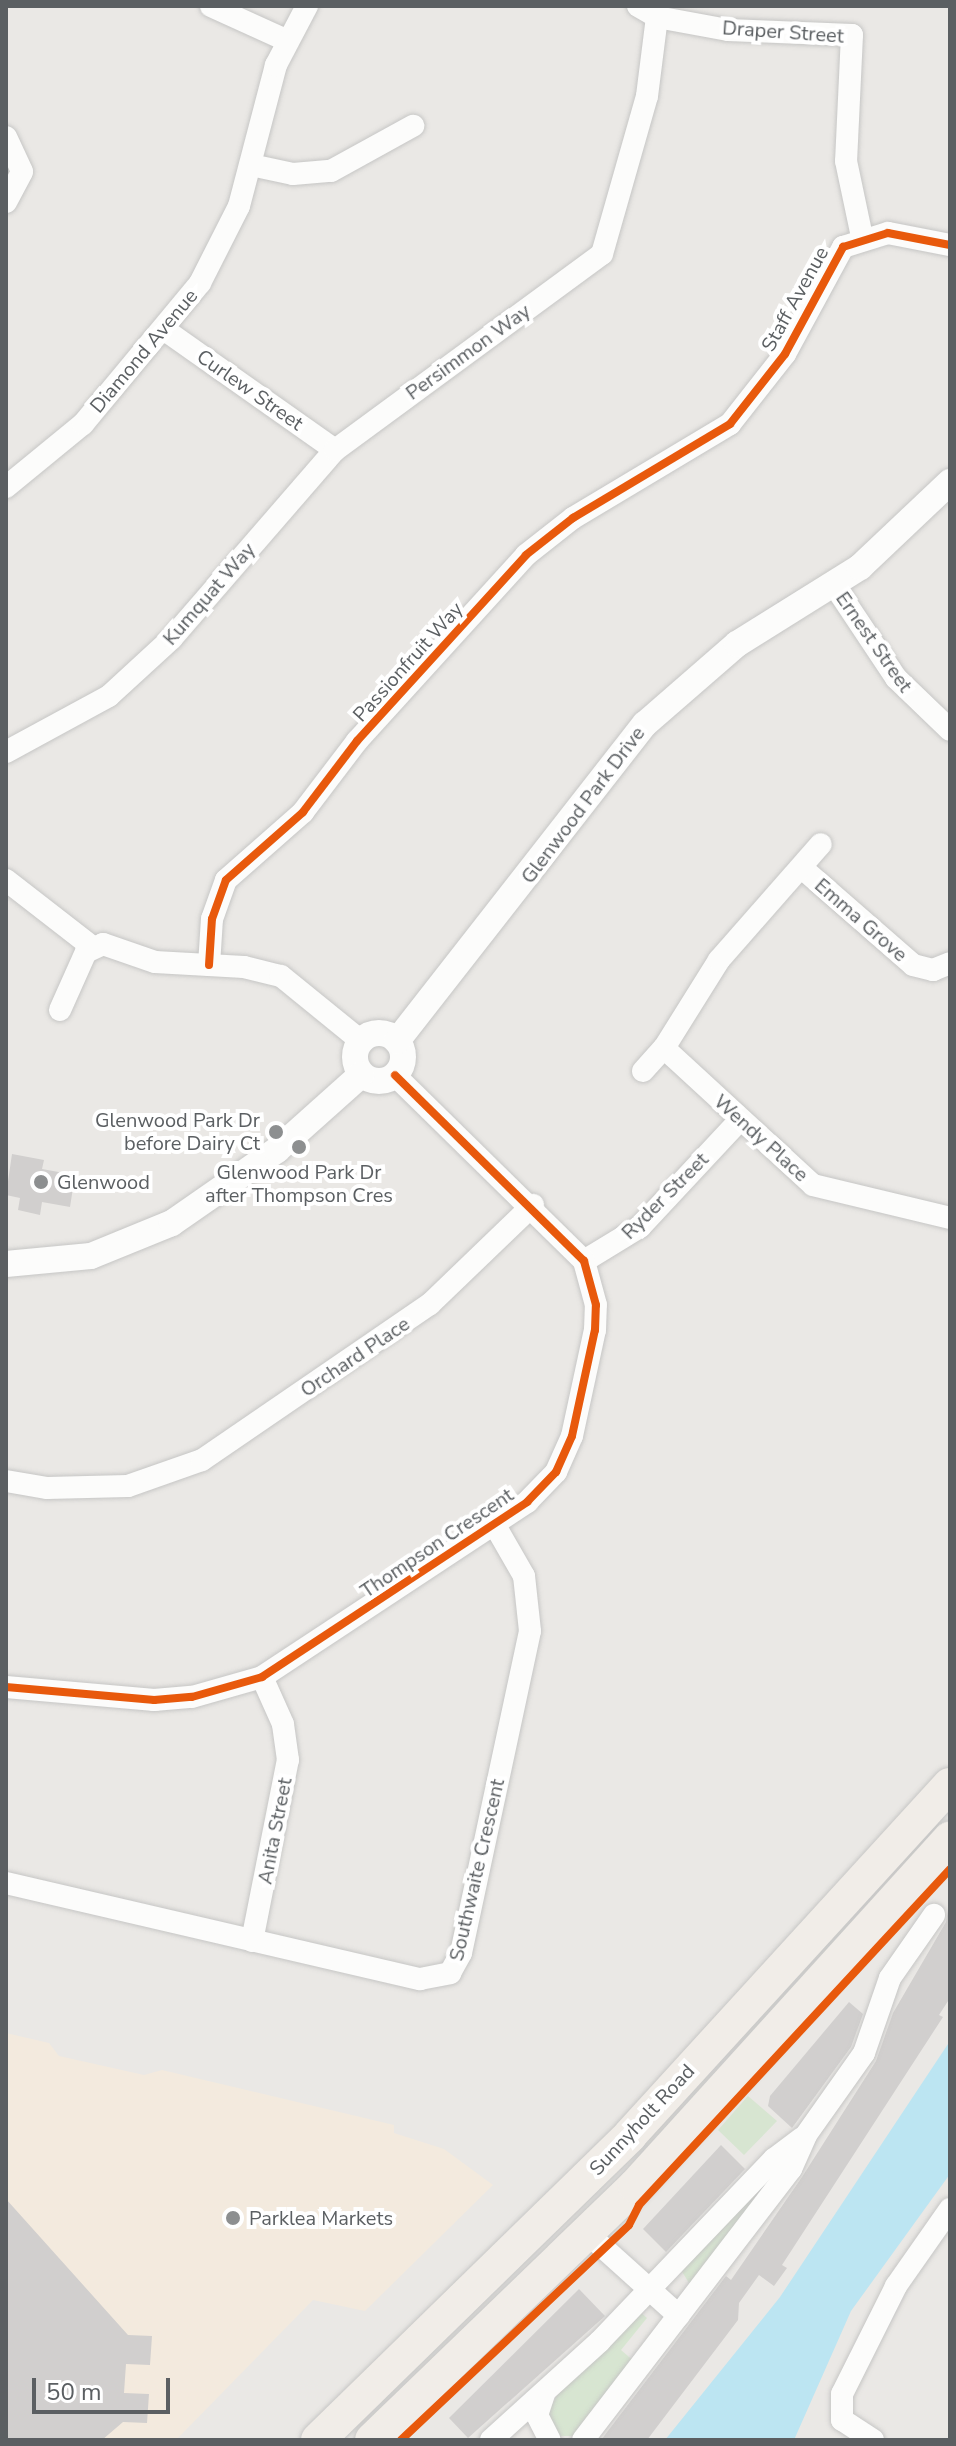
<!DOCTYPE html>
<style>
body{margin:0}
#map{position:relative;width:956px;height:2446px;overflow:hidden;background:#eae8e5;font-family:"Nunito Sans",sans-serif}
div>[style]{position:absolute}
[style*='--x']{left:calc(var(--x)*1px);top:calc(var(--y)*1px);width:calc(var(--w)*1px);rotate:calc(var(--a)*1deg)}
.commercial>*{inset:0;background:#f3eade}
.green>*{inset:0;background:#d7e5d1}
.water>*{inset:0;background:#bce5f2}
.building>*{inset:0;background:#d1cfce}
.roads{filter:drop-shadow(0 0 2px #c6c6c5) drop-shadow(0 0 2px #c6c6c5)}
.minor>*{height:22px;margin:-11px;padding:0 11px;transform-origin:11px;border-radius:11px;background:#fcfcfb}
.tertiary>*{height:26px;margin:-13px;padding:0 13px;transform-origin:13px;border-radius:13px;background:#fcfcfb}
.tertiary>.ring{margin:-13px;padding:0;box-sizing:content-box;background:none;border:26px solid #fcfcfb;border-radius:50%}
.primary>*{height:34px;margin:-17px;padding:0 17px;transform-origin:17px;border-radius:17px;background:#f1ede8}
.cycleway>*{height:8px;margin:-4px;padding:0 4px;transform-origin:4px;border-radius:4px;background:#e8590c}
.dots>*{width:22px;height:22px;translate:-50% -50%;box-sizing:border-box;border:4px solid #fff;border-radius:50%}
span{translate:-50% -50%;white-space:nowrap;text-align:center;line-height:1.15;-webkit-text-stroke:8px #fff;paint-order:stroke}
.street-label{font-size:20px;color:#5b5f62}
.poi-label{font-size:20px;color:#5b5f62}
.right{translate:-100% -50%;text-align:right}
.left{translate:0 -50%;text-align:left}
.frame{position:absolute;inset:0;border:8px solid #5b5f62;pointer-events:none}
.scale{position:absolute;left:32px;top:2378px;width:138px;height:36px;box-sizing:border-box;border:4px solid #5b5f62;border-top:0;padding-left:10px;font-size:24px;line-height:28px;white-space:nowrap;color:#5b5f62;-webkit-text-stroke:6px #fff;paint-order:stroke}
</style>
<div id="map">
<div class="commercial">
<i style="clip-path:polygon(6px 2033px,49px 2043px,59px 2056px,144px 2075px,162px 2070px,394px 2125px,394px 2133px,444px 2149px,493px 2185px,365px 2311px,313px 2300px,176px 2440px,6px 2440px)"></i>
</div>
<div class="green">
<i style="clip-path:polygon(748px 2096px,777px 2121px,744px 2155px,718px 2130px)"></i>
<i style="clip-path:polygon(758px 2192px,763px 2195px,696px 2284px,689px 2283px,681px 2270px)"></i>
<i style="clip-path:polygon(639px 2311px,647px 2318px,621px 2350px,636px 2363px,578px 2436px,560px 2436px,547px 2414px,558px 2393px)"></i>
</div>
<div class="water">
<i style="clip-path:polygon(950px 2041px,950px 2174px,851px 2311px,794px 2440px,665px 2440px,780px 2297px)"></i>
</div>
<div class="building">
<i style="clip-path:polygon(12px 1154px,44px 1160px,42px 1169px,75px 1175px,70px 1207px,42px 1202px,40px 1215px,18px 1210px,20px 1198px,6px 1195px)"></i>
<i style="clip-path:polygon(950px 1897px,950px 1998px,939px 2015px,943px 2017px,782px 2265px,787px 2268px,774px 2286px,759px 2275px,739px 2303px,738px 2320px,647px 2440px,601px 2440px,726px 2276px,731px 2280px,802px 2177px,876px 2061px,893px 2013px,946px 1922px)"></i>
<i style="clip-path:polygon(849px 2002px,863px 2014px,851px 2047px,792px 2128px,768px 2106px,770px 2096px)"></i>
<i style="clip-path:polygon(721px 2145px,745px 2169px,666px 2252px,643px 2229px)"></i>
<i style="clip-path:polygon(6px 2199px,128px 2335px,152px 2336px,150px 2365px,126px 2364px,124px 2393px,149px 2394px,147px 2423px,123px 2422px,102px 2440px,6px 2440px)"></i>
<i style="clip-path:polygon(579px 2289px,605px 2316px,468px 2438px,449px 2418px)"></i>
</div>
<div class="roads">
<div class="minor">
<i style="--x:211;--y:6;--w:82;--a:24.4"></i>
<i style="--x:638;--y:6;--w:22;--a:30"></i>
<i style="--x:657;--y:17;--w:72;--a:10.4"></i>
<i style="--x:728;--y:30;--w:124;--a:2.3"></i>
<i style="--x:852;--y:35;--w:126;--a:92.7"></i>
<i style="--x:846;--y:161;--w:78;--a:78.1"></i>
<i style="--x:6;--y:137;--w:38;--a:65"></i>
<i style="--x:22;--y:172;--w:34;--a:118"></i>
<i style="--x:251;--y:165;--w:43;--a:12.1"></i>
<i style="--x:293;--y:174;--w:38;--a:-5"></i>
<i style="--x:331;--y:171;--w:94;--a:-28.8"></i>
<i style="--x:165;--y:330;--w:208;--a:35.2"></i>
<i style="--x:6;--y:487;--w:99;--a:-39.3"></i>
<i style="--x:83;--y:424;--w:183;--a:-50.3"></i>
<i style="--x:200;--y:283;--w:86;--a:-63.1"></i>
<i style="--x:239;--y:206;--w:146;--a:-75.3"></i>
<i style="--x:276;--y:65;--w:67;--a:-62.3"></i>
<i style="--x:834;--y:585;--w:112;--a:56.3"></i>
<i style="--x:896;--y:678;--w:75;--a:43.9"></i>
<i style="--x:6;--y:752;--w:117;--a:-28.5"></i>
<i style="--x:109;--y:696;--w:86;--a:-42.6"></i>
<i style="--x:172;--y:638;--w:249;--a:-49.1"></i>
<i style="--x:335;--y:450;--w:331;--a:-36.3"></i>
<i style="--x:602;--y:254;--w:164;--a:-74.1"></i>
<i style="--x:647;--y:96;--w:80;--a:-82.8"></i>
<i style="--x:802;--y:868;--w:147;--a:41.1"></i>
<i style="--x:913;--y:965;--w:21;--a:14"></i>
<i style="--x:933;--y:970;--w:18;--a:-22"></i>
<i style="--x:6;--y:880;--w:108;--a:37.8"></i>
<i style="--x:209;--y:965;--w:46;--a:-86.3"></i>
<i style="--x:212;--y:919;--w:41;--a:-70.3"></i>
<i style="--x:226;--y:880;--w:103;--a:-41.4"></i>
<i style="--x:303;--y:812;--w:89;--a:-52.7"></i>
<i style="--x:357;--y:741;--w:251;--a:-47.7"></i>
<i style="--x:526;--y:555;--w:60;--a:-38.2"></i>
<i style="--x:573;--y:518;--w:183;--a:-30.9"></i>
<i style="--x:730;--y:424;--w:89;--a:-51.8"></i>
<i style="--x:785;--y:354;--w:122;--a:-61.5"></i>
<i style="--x:843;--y:247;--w:47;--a:-17.3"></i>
<i style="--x:888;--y:233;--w:63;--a:11"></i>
<i style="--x:60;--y:1010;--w:64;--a:-65.9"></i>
<i style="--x:86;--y:952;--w:19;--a:-25"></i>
<i style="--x:103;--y:944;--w:55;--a:19.1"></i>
<i style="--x:155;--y:962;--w:89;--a:3.2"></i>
<i style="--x:244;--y:967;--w:38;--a:14"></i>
<i style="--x:281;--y:976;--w:103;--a:39.1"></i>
<i style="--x:664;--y:1048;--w:104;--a:-58"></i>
<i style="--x:719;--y:960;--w:154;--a:-48.7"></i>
<i style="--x:643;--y:1071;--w:31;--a:-48"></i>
<i style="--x:664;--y:1048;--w:202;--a:42.6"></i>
<i style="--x:813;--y:1185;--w:141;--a:13.5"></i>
<i style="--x:584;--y:1261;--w:66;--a:-31.3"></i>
<i style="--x:640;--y:1227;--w:145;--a:-47"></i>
<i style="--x:6;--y:1481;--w:42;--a:9.7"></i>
<i style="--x:47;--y:1488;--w:81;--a:-1.4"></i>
<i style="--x:128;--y:1486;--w:78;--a:-19.4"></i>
<i style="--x:202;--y:1460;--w:276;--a:-34.4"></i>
<i style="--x:430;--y:1304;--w:143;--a:-43.9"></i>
<i style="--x:6;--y:1687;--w:149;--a:5"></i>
<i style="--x:154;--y:1700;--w:38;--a:-5"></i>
<i style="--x:192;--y:1697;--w:73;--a:-15.9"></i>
<i style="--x:262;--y:1677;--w:318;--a:-33.4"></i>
<i style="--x:527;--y:1502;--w:42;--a:-46"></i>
<i style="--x:556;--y:1472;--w:39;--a:-66"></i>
<i style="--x:572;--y:1436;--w:108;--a:-77.8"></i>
<i style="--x:595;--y:1330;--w:25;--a:-88"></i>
<i style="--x:596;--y:1305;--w:46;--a:-105.3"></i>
<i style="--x:584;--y:1261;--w:265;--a:-135.5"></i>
<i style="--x:6;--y:1883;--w:425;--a:13.1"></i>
<i style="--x:420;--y:1979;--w:31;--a:-11"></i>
<i style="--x:450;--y:1973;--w:23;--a:-61"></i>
<i style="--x:461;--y:1953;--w:329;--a:-77.9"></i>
<i style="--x:530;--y:1631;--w:55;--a:-96.2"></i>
<i style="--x:524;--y:1576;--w:62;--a:-119.9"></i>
<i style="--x:252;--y:1941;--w:185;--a:-78.8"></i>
<i style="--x:288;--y:1760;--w:36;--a:-98"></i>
<i style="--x:283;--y:1724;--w:51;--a:-114.1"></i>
<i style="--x:588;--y:2234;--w:122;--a:42"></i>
<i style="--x:544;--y:2394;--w:22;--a:108"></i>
<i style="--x:537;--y:2415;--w:28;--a:63"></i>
<i style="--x:491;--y:2440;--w:147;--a:-42.2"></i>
<i style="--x:600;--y:2341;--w:252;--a:-46.3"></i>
<i style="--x:774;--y:2159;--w:35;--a:-37"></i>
<i style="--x:583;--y:2440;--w:342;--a:-52.5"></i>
<i style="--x:791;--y:2169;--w:37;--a:-66"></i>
<i style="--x:806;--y:2135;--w:100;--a:-54.7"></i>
<i style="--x:864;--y:2053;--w:79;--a:-70.9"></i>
<i style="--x:890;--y:1978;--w:77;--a:-55.1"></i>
<i style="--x:873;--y:2440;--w:37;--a:-147"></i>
<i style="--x:842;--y:2420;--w:26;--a:-90"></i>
<i style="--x:842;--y:2394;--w:121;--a:-63.4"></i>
<i style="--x:896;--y:2286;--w:94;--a:-55"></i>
</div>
<div class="tertiary">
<i class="ring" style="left:355px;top:1033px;width:22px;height:22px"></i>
<i style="--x:397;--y:1041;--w:402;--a:-52"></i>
<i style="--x:645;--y:724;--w:122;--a:-41"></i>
<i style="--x:737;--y:644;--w:145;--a:-32"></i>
<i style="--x:860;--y:567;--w:124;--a:-43.4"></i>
<i style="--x:6;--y:1264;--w:85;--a:-5.4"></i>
<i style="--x:91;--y:1256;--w:87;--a:-22.2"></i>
<i style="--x:172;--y:1223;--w:128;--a:-34.8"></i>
<i style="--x:277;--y:1150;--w:113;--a:-41.8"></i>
</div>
<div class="primary">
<i style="--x:318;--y:2440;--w:436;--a:-44.3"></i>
<i style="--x:630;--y:2135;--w:474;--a:-47.6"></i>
<i style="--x:372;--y:2440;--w:366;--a:-44"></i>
<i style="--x:635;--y:2186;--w:469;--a:-47.8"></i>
</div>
</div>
<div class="cycleway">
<i style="--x:209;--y:965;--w:46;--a:-86.3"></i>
<i style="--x:212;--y:919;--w:41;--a:-70.3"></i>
<i style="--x:226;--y:880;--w:103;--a:-41.4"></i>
<i style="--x:303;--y:812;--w:89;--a:-52.7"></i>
<i style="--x:357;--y:741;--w:251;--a:-47.7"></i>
<i style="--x:526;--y:555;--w:60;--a:-38.2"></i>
<i style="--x:573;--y:518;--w:183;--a:-30.9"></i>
<i style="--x:730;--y:424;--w:89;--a:-51.8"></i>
<i style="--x:785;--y:354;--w:122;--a:-61.5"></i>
<i style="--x:843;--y:247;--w:47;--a:-17.3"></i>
<i style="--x:888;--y:233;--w:63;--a:11"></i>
<i style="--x:6;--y:1687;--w:149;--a:5"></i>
<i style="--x:154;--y:1700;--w:38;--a:-5"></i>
<i style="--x:192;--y:1697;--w:73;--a:-15.9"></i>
<i style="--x:262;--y:1677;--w:318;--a:-33.4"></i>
<i style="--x:527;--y:1502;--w:42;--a:-46"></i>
<i style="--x:556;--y:1472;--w:39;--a:-66"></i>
<i style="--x:572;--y:1436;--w:108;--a:-77.8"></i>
<i style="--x:595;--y:1330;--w:25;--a:-88"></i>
<i style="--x:596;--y:1305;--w:46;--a:-105.3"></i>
<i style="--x:584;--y:1261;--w:265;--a:-135.5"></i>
<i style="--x:401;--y:2440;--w:313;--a:-43.3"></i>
<i style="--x:629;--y:2225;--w:22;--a:-63"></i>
<i style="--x:639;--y:2205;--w:458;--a:-47.2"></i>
</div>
<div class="dots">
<i style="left:276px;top:1132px;background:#8d8f90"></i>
<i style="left:299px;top:1147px;background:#8d8f90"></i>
<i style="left:41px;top:1182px;background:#8d8f90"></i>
<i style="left:233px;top:2218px;background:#8d8f90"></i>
</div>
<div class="street-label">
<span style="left:783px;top:32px;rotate:4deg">Draper Street</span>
<span style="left:795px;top:299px;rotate:-61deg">Staff Avenue</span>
<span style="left:144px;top:351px;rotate:-50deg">Diamond Avenue</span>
<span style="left:468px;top:352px;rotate:-36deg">Persimmon Way</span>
<span style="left:250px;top:390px;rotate:35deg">Curlew Street</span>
<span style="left:209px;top:594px;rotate:-49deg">Kumquat Way</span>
<span style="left:874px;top:642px;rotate:55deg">Ernest Street</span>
<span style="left:408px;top:662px;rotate:-48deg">Passionfruit Way</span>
<span style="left:583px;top:805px;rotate:-53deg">Glenwood Park Drive</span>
<span style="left:861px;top:920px;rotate:41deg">Emma Grove</span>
<span style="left:761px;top:1138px;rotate:42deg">Wendy Place</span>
<span style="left:665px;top:1196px;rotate:-45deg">Ryder Street</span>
<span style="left:355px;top:1357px;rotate:-34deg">Orchard Place</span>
<span style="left:437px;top:1543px;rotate:-34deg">Thompson Crescent</span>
<span style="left:275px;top:1831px;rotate:-79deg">Anita Street</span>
<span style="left:477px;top:1870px;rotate:-77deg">Southwaite Crescent</span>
<span style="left:642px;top:2120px;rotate:-47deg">Sunnyholt Road</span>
</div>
<div class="poi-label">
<span class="right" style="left:260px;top:1132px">Glenwood Park Dr<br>before Dairy Ct</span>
<span style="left:299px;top:1184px">Glenwood Park Dr<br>after Thompson Cres</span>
<span class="left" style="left:57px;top:1182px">Glenwood</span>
<span class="left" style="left:249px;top:2218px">Parklea Markets</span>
</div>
<div class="frame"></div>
<div class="scale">50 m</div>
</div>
